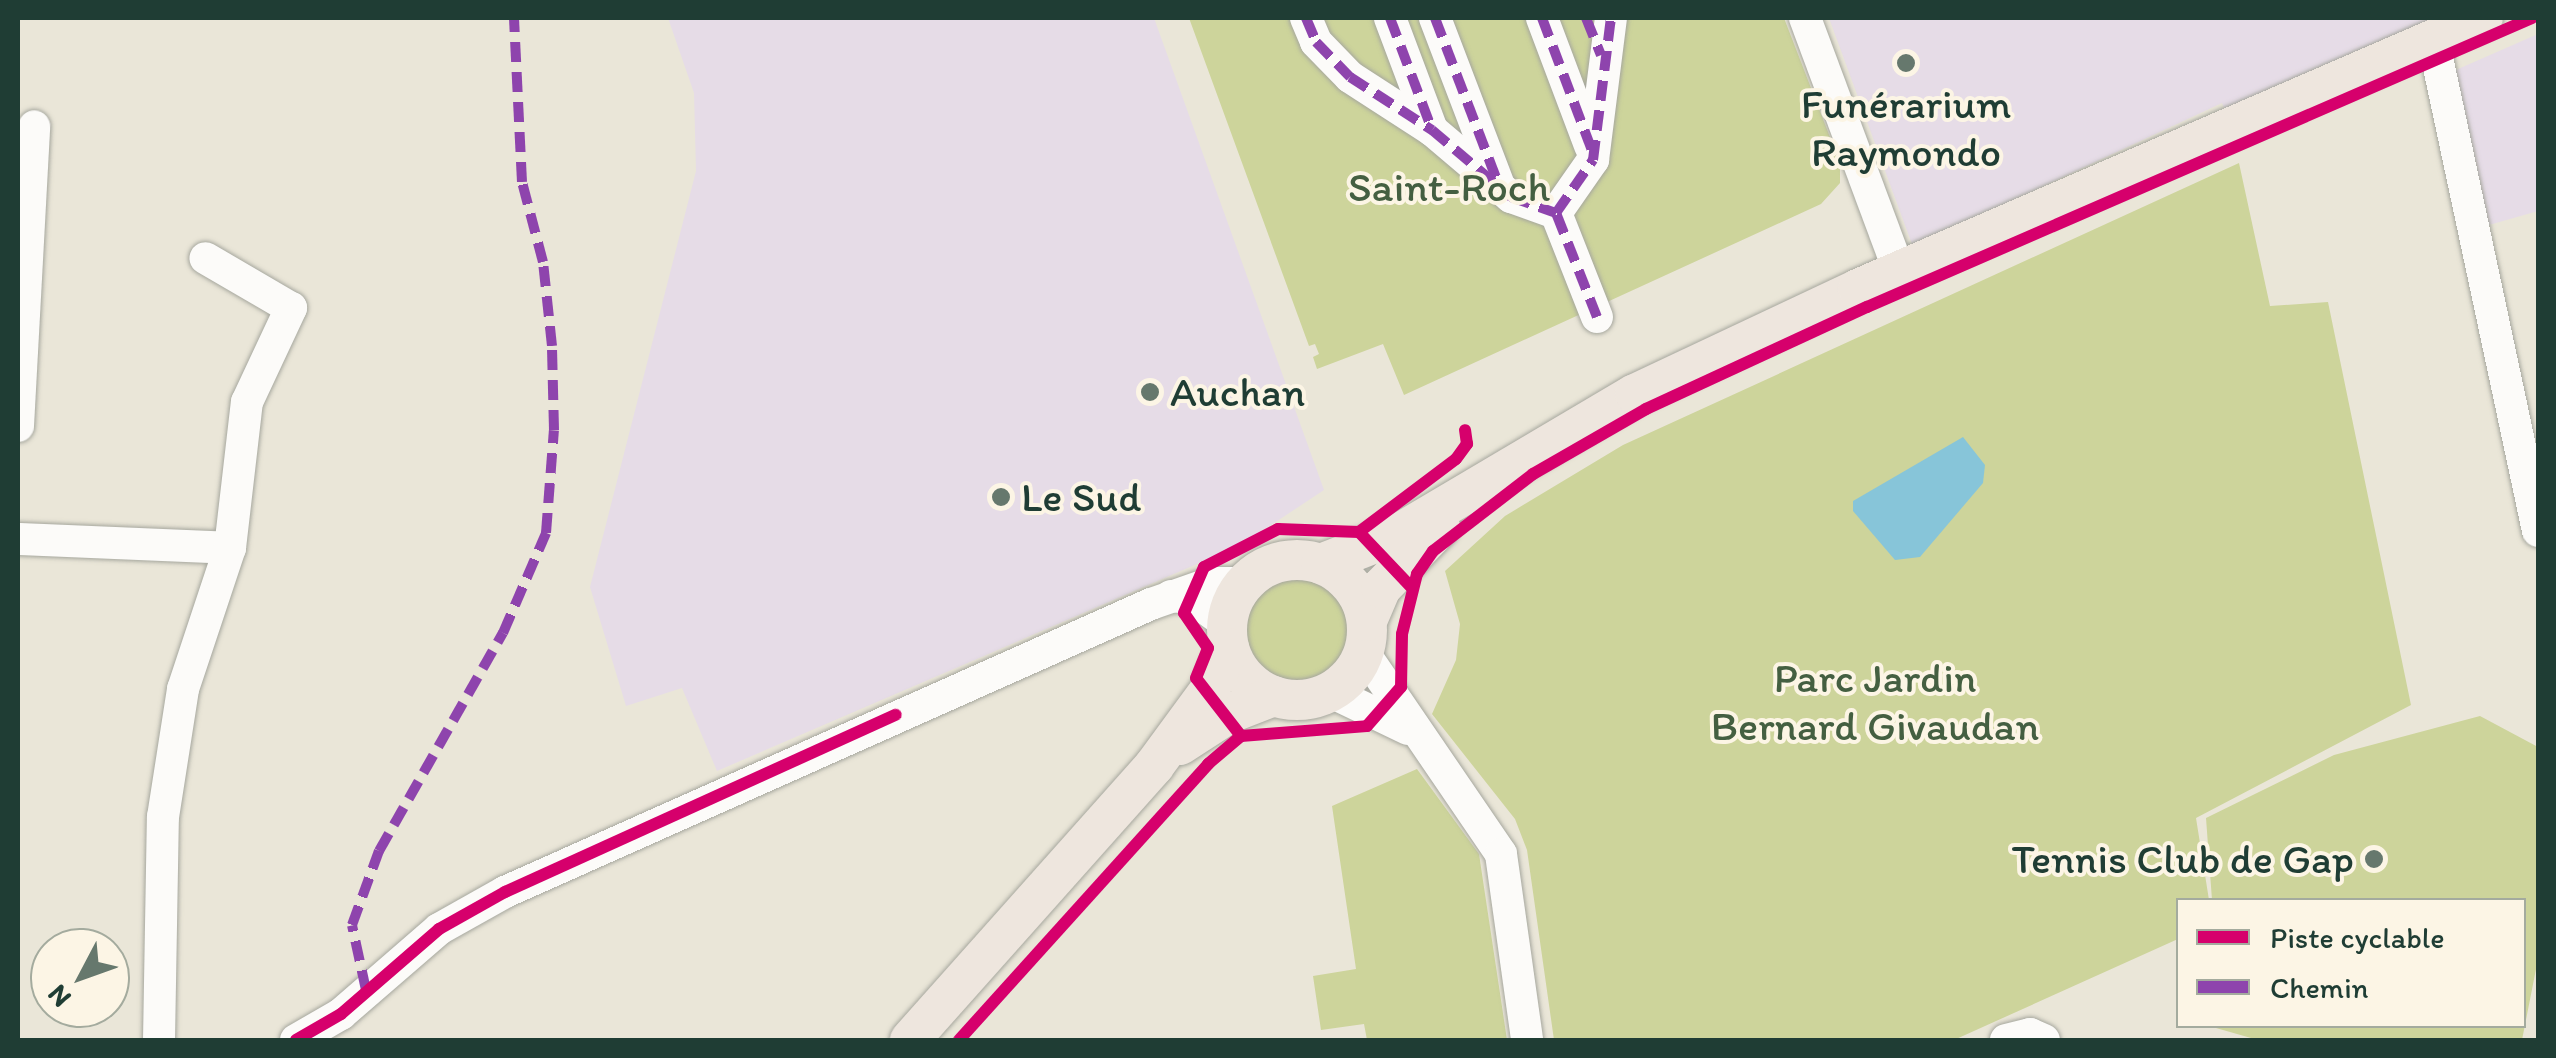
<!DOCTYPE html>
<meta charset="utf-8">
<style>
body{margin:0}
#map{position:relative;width:2556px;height:1058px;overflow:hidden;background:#eae6d8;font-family:Itim,sans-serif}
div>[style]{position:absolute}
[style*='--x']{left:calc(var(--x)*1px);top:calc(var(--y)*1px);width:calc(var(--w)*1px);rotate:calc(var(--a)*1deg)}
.built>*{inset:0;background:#e6dce7}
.green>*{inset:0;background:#cdd49b}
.round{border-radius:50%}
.water>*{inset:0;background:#87c5d9}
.roads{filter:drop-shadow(0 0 2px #a6a79e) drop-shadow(0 0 2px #a6a79e)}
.minor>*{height:32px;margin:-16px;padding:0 16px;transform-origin:16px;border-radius:16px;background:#fcfbf9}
.major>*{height:40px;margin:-20px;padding:0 20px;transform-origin:20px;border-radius:20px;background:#eee6de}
.major>.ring{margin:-20px;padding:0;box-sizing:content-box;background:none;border:40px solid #eee6de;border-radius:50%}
.quiet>*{height:10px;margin-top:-5px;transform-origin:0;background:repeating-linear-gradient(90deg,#8e44ad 0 20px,transparent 0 30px)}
.cycleway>*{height:12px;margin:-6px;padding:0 6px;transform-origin:6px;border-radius:6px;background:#d6006c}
.dots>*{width:28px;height:28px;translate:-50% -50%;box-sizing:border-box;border:5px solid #fcf5e5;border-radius:50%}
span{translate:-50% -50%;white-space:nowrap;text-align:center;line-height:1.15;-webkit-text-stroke:8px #fcf5e5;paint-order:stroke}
.poi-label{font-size:42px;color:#1f3d34}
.left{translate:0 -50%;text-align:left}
.right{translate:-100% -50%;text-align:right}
.park-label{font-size:42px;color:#445f41}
.frame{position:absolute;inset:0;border:20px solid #1f3d34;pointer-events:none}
.legend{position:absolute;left:2176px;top:898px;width:350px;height:130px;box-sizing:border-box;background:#fcf5e5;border:2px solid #a4ab9e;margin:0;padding:12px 18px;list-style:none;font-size:30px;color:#1f3d34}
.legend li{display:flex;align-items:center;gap:20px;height:50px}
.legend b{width:50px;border:2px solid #a4ab9e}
.north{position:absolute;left:30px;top:928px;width:100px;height:100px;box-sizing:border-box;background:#fcf5e5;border:2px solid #a4ab9e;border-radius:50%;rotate:229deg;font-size:28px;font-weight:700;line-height:40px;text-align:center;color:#1f3d34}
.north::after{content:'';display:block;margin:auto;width:35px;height:45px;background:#66786d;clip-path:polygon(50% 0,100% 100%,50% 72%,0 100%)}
</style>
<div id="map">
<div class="built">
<i style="clip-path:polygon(668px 18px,1154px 18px,1324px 490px,1241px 545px,717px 771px,682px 688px,626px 706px,590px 587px,696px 171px,694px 93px)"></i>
<i style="clip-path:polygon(1829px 18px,2466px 18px,2229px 118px,2222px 103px,1913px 247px)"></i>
<i style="clip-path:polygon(2538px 34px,2538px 211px,2482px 227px,2449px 73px)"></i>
</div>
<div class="green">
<i style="clip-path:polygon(1189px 18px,1784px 18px,1840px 163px,1840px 183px,1821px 204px,1404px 395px,1383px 344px,1317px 369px,1313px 357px,1319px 354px,1315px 344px,1309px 346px)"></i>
<i style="clip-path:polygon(2239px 163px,2270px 306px,2328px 302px,2411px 705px,2196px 818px,2209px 900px,2178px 900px,2178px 939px,1954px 1040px,1554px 1040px,1527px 850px,1515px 819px,1432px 714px,1456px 660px,1460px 624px,1445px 571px,1505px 516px,1623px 445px)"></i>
<i class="round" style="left:1246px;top:579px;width:104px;height:104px"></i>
<i style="clip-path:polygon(2480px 716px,2538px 747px,2538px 959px,2522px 1040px,2258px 1040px,2216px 1028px,2524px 1026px,2524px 900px,2212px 900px,2206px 818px,2334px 755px)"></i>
<i style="clip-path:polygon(1417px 769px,1479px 854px,1507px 1040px,1367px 1040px,1364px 1024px,1321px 1030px,1313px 976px,1356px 969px,1332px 806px)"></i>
</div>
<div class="water">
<i style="clip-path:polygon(1963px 437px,1985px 465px,1983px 483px,1920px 557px,1895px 560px,1853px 511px,1853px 501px)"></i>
</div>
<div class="roads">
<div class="minor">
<i style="--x:1306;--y:18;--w:26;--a:67"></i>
<i style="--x:1316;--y:42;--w:49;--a:45.8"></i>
<i style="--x:1350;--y:77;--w:98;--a:32.9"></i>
<i style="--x:1432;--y:130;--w:104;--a:40.3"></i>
<i style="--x:1511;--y:197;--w:48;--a:19.6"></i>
<i style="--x:1390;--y:18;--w:120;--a:69.4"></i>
<i style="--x:1435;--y:18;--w:182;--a:69.1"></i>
<i style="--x:1542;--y:18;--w:137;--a:69.4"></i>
<i style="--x:1805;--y:18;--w:270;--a:69.6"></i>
<i style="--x:2433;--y:39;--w:503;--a:77.95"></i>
<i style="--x:1597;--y:317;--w:112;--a:-111.5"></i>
<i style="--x:1556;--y:213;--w:65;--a:-55.1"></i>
<i style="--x:1593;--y:160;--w:143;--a:-82.8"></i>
<i style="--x:18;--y:426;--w:300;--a:-86.9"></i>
<i style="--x:18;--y:539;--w:212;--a:2.4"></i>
<i style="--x:1171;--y:596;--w:20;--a:6"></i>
<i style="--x:1191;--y:598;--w:44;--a:35.8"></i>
<i style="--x:1364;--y:653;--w:243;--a:55.7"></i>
<i style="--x:1501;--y:854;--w:188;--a:82"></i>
<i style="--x:1331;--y:692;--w:85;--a:25.7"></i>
<i style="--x:159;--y:1040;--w:223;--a:-89"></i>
<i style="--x:163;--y:817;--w:130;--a:-81.1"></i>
<i style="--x:183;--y:689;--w:149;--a:-71.6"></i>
<i style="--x:230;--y:548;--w:147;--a:-83.4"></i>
<i style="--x:247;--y:402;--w:104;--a:-64.9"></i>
<i style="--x:291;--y:308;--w:99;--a:-149.8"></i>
<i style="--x:296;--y:1040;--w:52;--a:-30"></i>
<i style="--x:341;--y:1014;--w:130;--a:-40.9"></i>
<i style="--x:439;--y:929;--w:76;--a:-29.3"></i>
<i style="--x:505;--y:892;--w:707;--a:-24.03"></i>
<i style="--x:1151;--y:604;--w:64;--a:-19.3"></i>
<i style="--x:1211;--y:583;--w:34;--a:0"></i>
<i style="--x:2006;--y:1040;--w:25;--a:-14"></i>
<i style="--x:2030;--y:1034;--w:15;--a:23"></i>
</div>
<div class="major">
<i class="ring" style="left:1227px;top:560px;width:100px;height:100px"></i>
<i style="--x:1321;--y:564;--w:83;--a:-21.3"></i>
<i style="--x:1398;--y:534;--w:275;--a:-30.6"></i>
<i style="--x:1635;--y:394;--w:246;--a:-25.2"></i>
<i style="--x:1858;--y:289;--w:681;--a:-23.44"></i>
<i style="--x:1367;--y:621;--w:36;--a:-67"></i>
<i style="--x:1381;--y:588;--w:85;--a:-46"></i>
<i style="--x:1180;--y:745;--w:57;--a:-32.9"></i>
<i style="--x:1228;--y:714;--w:49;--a:-21.4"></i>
<i style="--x:910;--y:1040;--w:367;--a:-48.3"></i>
<i style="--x:1154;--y:766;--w:93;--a:-53.7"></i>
<i style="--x:1209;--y:691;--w:47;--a:-64.5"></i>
</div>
</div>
<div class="quiet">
<i style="--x:1306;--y:18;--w:26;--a:67"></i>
<i style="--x:1316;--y:42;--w:49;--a:45.8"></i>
<i style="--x:1350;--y:77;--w:98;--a:32.9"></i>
<i style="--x:1432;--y:130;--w:104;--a:40.3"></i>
<i style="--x:1511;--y:197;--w:48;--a:19.6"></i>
<i style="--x:1390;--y:18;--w:120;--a:69.4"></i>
<i style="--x:1435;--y:18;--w:180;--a:69.1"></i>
<i style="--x:1542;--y:18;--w:141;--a:69.3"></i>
<i style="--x:1586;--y:18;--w:40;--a:68"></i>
<i style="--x:1597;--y:317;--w:112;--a:-111.5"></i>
<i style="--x:1556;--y:213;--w:65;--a:-55.1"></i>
<i style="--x:1593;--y:160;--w:143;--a:-82.8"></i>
<i style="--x:366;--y:990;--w:66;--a:-102.2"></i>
<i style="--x:352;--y:925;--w:79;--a:-70"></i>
<i style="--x:379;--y:851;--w:251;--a:-60.4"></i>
<i style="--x:503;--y:633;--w:109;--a:-66.7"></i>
<i style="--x:546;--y:533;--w:103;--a:-85.6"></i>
<i style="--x:554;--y:430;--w:84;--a:-91.4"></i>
<i style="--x:552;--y:346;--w:84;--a:-96.1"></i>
<i style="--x:543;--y:262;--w:83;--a:-104.7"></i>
<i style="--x:522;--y:182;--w:164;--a:-92.8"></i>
</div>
<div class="cycleway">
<i style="--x:1359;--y:532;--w:121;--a:-37"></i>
<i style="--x:1456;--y:459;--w:19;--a:-54"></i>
<i style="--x:1467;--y:444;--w:14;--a:-98"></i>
<i style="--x:1241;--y:736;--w:73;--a:-127.8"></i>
<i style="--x:1196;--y:678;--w:32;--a:-68"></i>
<i style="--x:1208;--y:648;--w:42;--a:-124.4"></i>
<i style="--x:1184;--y:613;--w:50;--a:-66.5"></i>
<i style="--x:1204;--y:567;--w:83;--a:-27.2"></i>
<i style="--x:1278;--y:529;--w:81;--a:2.1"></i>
<i style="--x:1359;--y:532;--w:77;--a:46.6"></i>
<i style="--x:296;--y:1040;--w:52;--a:-30"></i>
<i style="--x:341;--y:1014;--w:130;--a:-40.9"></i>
<i style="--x:439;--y:929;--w:76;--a:-29.3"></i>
<i style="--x:505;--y:892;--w:429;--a:-24.4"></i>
<i style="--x:959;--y:1040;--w:372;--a:-47.9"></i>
<i style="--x:1208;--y:764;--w:43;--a:-40.3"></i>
<i style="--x:1241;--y:736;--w:126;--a:-4.5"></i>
<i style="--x:1367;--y:726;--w:52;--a:-48.9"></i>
<i style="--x:1401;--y:687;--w:53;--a:-88.9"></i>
<i style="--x:1402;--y:634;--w:62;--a:-76"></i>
<i style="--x:1417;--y:574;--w:28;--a:-55"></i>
<i style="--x:1433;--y:551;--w:126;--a:-37.6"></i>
<i style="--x:1533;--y:474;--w:130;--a:-29.9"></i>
<i style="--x:1646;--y:409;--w:243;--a:-24.8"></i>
<i style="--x:1867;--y:307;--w:725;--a:-23.49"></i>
</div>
<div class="dots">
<i style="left:1906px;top:63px;background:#66786d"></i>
<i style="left:1150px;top:392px;background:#66786d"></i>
<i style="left:1001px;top:497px;background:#66786d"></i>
<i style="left:2374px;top:859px;background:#66786d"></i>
</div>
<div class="poi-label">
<span style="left:1906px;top:128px">Funérarium<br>Raymondo</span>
<span class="left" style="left:1170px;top:392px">Auchan</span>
<span class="left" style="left:1021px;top:497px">Le Sud</span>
<span class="right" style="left:2354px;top:859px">Tennis Club de Gap</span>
</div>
<div class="park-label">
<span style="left:1449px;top:187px">Saint-Roch</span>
<span style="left:1875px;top:702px">Parc Jardin<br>Bernard Givaudan</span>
</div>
<div class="frame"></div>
<ul class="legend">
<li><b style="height:12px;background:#d6006c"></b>Piste cyclable</li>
<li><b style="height:12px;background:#8e44ad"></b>Chemin</li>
</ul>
<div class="north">N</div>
</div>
